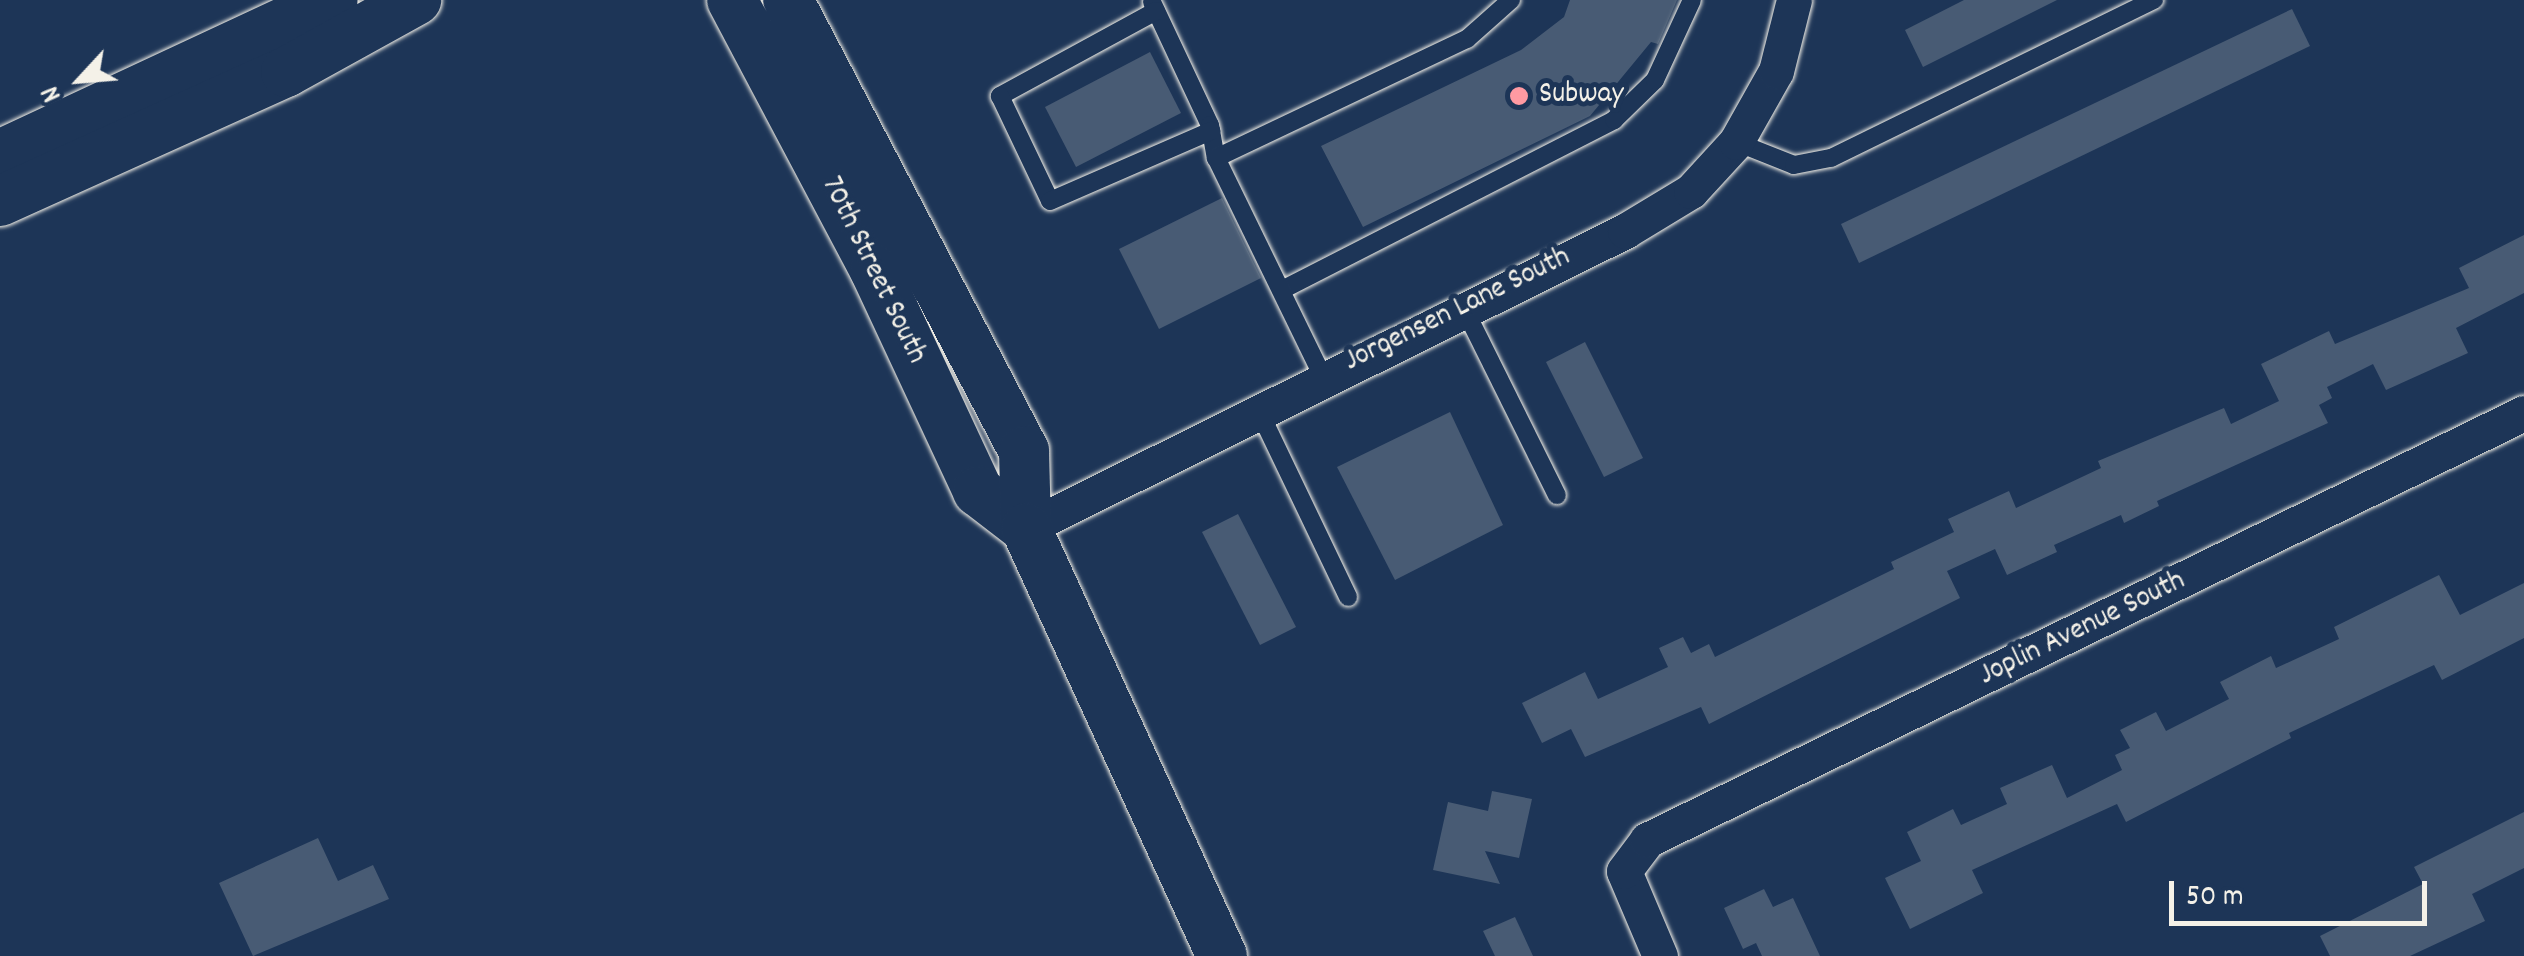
<!DOCTYPE html>
<style>
body{margin:0}
#map{position:relative;width:2524px;height:956px;overflow:hidden;background:#1d3557;font-family:Dekko,sans-serif}
div>[style]{position:absolute}
[style*='--x']{left:calc(var(--x)*1px);top:calc(var(--y)*1px);width:calc(var(--w)*1px);rotate:calc(var(--a)*1deg)}
.building>*{inset:0;background:#485b74}
.roads{filter:drop-shadow(0 0 2px #f4f1e8) drop-shadow(0 0 2px #f4f1e8)}
.service>*{height:18px;margin:-9px;padding:0 9px;transform-origin:9px;border-radius:9px;background:#1d3557}
.minor>*{height:35px;margin:-17.5px;padding:0 17.5px;transform-origin:17.5px;border-radius:17.5px;background:#1d3557}
.secondary>*{height:50px;margin:-25px;padding:0 25px;transform-origin:25px;border-radius:25px;background:#1d3557}
.dots>*{width:28px;height:28px;translate:-50% -50%;box-sizing:border-box;border:5px solid #1d3557;border-radius:50%}
span{translate:-50% -50%;white-space:nowrap;text-align:center;line-height:1.15;-webkit-text-stroke:10px #1d3557;paint-order:stroke}
.poi-label{font-size:30px;color:#f4f1e8}
.left{translate:0 -50%;text-align:left}
.street-label{font-size:30px;color:#f4f1e8}
.north{position:absolute;left:30px;top:30px;width:100px;height:100px;-webkit-text-stroke:8px #1d3557;paint-order:stroke;rotate:244deg;font-size:28px;font-weight:700;line-height:40px;text-align:center;color:#f4f1e8}
.north::after{content:'';display:block;margin:auto;width:35px;height:45px;background:#f4f1e8;clip-path:polygon(50% 0,100% 100%,50% 72%,0 100%)}
.scale{position:absolute;left:2169px;top:881px;width:258px;height:45px;box-sizing:border-box;border:5px solid #f4f1e8;border-top:0;padding-left:12px;font-size:30px;line-height:35px;white-space:nowrap;color:#f4f1e8;-webkit-text-stroke:8px #1d3557;paint-order:stroke}
</style>
<div id="map">
<div class="building">
<i style="clip-path:polygon(1570px 0,1677px 0,1658px 44px,1651px 42px,1590px 116px,1363px 227px,1321px 146px,1521px 50px,1564px 17px)"></i>
<i style="clip-path:polygon(1964px 0,2057px 0,1923px 67px,1905px 30px)"></i>
<i style="clip-path:polygon(2292px 9px,2310px 46px,1859px 263px,1841px 224px)"></i>
<i style="clip-path:polygon(1150px 52px,1181px 113px,1076px 167px,1045px 107px)"></i>
<i style="clip-path:polygon(1222px 198px,1261px 278px,1159px 329px,1119px 249px)"></i>
<i style="clip-path:polygon(2524px 235px,2524px 293px,2456px 328px,2468px 353px,2386px 390px,2373px 364px,2327px 387px,2332px 398px,2319px 405px,2328px 423px,2157px 501px,2159px 506px,2124px 523px,2121px 515px,2054px 545px,2057px 552px,2007px 575px,1995px 549px,1947px 571px,1960px 598px,1709px 724px,1701px 707px,1585px 757px,1571px 729px,1542px 743px,1522px 703px,1585px 672px,1598px 699px,1668px 667px,1659px 648px,1683px 637px,1691px 653px,1709px 644px,1715px 657px,1894px 569px,1891px 562px,1954px 532px,1948px 519px,2009px 491px,2016px 508px,2101px 468px,2098px 461px,2224px 408px,2231px 424px,2279px 401px,2261px 364px,2329px 331px,2335px 344px,2469px 288px,2459px 268px)"></i>
<i style="clip-path:polygon(1585px 342px,1643px 458px,1604px 477px,1546px 362px)"></i>
<i style="clip-path:polygon(1450px 412px,1503px 525px,1395px 580px,1337px 467px)"></i>
<i style="clip-path:polygon(1238px 514px,1296px 627px,1260px 645px,1202px 532px)"></i>
<i style="clip-path:polygon(2439px 575px,2460px 615px,2524px 583px,2524px 638px,2442px 680px,2434px 665px,2289px 733px,2291px 738px,2126px 822px,2117px 804px,1972px 870px,1983px 893px,1910px 929px,1885px 878px,1921px 861px,1907px 832px,1953px 809px,1961px 825px,2007px 804px,2000px 788px,2052px 765px,2067px 798px,2122px 770px,2115px 755px,2130px 748px,2120px 730px,2156px 712px,2166px 731px,2229px 699px,2220px 682px,2271px 656px,2276px 668px,2339px 639px,2334px 627px)"></i>
<i style="clip-path:polygon(1492px 791px,1532px 799px,1519px 858px,1485px 851px,1500px 884px,1433px 870px,1448px 802px,1488px 811px)"></i>
<i style="clip-path:polygon(2524px 812px,2524px 868px,2472px 894px,2485px 921px,2410px 956px,2330px 956px,2320px 936px,2423px 884px,2414px 867px)"></i>
<i style="clip-path:polygon(318px 838px,338px 881px,373px 865px,389px 899px,253px 956px,219px 883px)"></i>
<i style="clip-path:polygon(1764px 889px,1773px 907px,1793px 898px,1820px 956px,1762px 956px,1756px 943px,1743px 949px,1724px 908px)"></i>
<i style="clip-path:polygon(1515px 917px,1533px 956px,1495px 956px,1483px 931px)"></i>
</div>
<div class="roads">
<div class="service">
<i style="--x:1152;--y:2;--w:136;--a:64.8"></i>
<i style="--x:1210;--y:125;--w:34;--a:80"></i>
<i style="--x:1156;--y:11;--w:178;--a:151.4"></i>
<i style="--x:1000;--y:96;--w:116;--a:64.5"></i>
<i style="--x:1050;--y:201;--w:176;--a:-23.5"></i>
<i style="--x:1736;--y:142;--w:62;--a:21.6"></i>
<i style="--x:1794;--y:165;--w:38;--a:-11"></i>
<i style="--x:1831;--y:158;--w:360;--a:-26.1"></i>
<i style="--x:1284;--y:289;--w:371;--a:-27.1"></i>
<i style="--x:1614;--y:120;--w:57;--a:-44.3"></i>
<i style="--x:1655;--y:80;--w:88;--a:-65.2"></i>
<i style="--x:1464;--y:308;--w:209;--a:63.6"></i>
<i style="--x:1323;--y:377;--w:244;--a:-116"></i>
<i style="--x:1216;--y:158;--w:278;--a:-25.4"></i>
<i style="--x:1467;--y:39;--w:59;--a:-41.6"></i>
<i style="--x:1260;--y:413;--w:204;--a:64.4"></i>
</div>
<div class="minor">
<i style="--x:1026;--y:528;--w:669;--a:-26.37"></i>
<i style="--x:1625;--y:231;--w:77;--a:-31.2"></i>
<i style="--x:1691;--y:191;--w:67;--a:-47.4"></i>
<i style="--x:1736;--y:142;--w:81;--a:-60.6"></i>
<i style="--x:1776;--y:71;--w:73;--a:-75.8"></i>
<i style="--x:1660;--y:956;--w:92;--a:-113"></i>
<i style="--x:1624;--y:871;--w:39;--a:-53"></i>
<i style="--x:1647;--y:840;--w:975;--a:-25.96"></i>
</div>
<div class="secondary">
<i style="--x:732;--y:0;--w:306;--a:62.1"></i>
<i style="--x:875;--y:270;--w:244;--a:65"></i>
<i style="--x:978;--y:491;--w:61;--a:37.6"></i>
<i style="--x:788;--y:0;--w:509;--a:62.38"></i>
<i style="--x:1024;--y:451;--w:77;--a:88.5"></i>
<i style="--x:1026;--y:528;--w:471;--a:65.4"></i>
<i style="--x:0;--y:155;--w:367;--a:-25"></i>
<i style="--x:0;--y:201;--w:314;--a:-24.3"></i>
<i style="--x:286;--y:72;--w:149;--a:-29"></i>
</div>
</div>
<div class="dots">
<i style="left:1519px;top:96px;background:#ff9aa2"></i>
</div>
<div class="poi-label">
<span class="left" style="left:1539px;top:96px">Subway</span>
</div>
<div class="street-label">
<span style="left:872px;top:271px;rotate:64deg">70th Street South</span>
<span style="left:1458px;top:311px;rotate:-26deg">Jorgensen Lane South</span>
<span style="left:2083px;top:630px;rotate:-26deg">Joplin Avenue South</span>
</div>
<div class="north">N</div>
<div class="scale">50 m</div>
</div>
